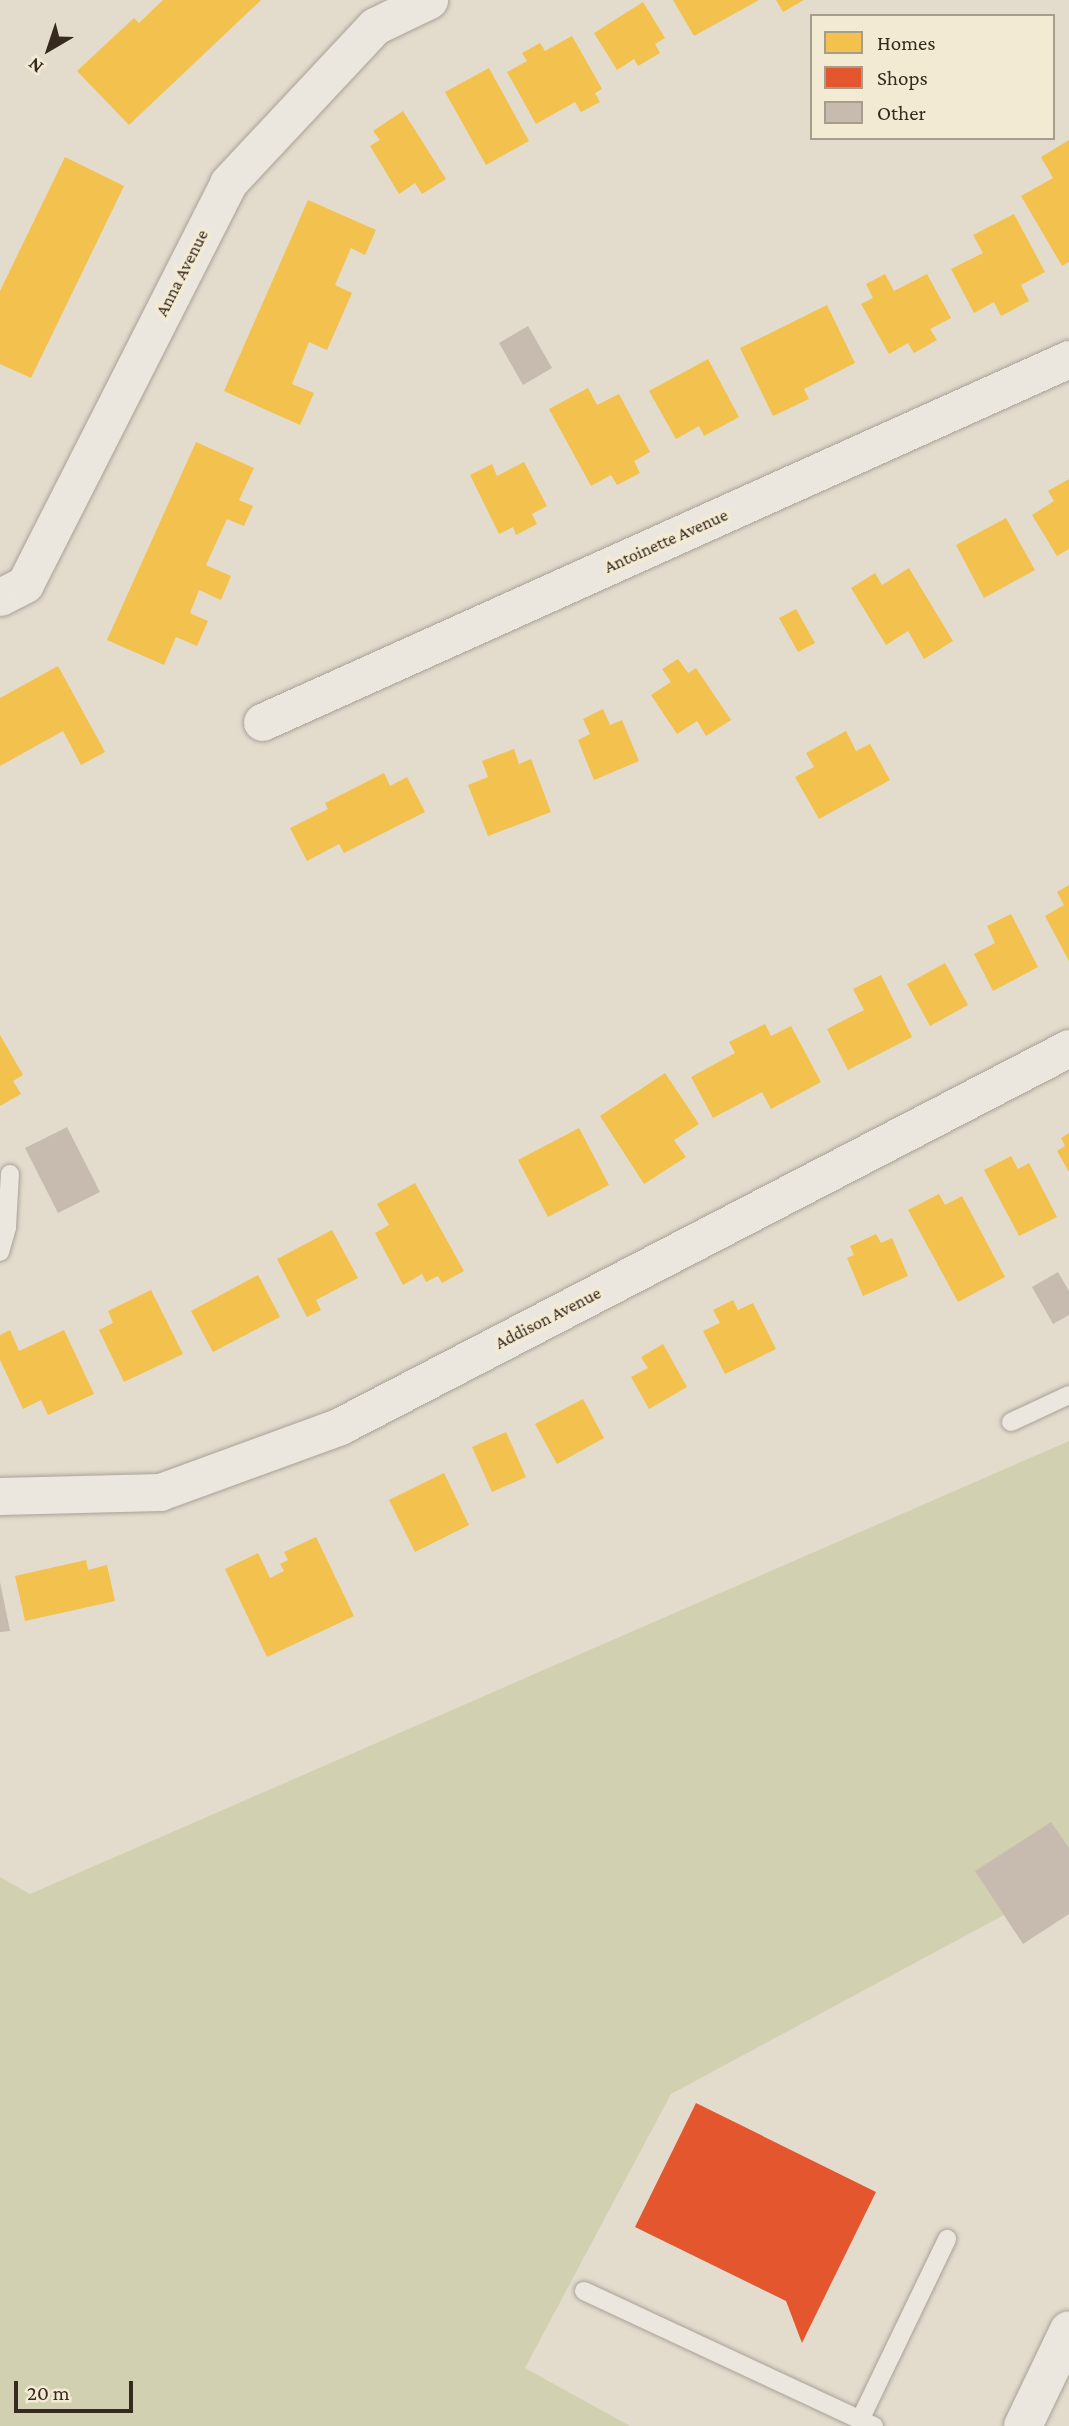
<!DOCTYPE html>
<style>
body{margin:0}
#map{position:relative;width:1069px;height:2426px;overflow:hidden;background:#e3dccd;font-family:"Crimson Pro",serif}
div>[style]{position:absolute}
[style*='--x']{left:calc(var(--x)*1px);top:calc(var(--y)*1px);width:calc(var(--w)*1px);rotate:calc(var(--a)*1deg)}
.green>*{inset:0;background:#d1d1b1}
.homes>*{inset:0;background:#f2c14e}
.shops>*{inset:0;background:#e4572e}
.building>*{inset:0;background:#c6bbae}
.roads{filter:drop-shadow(0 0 2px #a8a197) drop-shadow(0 0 2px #a8a197)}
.lane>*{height:18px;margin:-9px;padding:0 9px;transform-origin:9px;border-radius:9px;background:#ebe7df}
.street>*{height:37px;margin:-18.5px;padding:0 18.5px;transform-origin:18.5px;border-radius:18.5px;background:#ebe7df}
.secondary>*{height:38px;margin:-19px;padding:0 19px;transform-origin:19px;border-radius:19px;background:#ebe7df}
span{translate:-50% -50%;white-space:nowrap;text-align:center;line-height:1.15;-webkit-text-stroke:7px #f3ead4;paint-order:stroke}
.street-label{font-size:18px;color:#362a1f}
.legend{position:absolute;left:810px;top:14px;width:245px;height:126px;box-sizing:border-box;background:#f3ead4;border:2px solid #a79d8c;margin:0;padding:9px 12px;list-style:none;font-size:21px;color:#362a1f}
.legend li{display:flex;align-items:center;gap:14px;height:35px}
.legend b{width:35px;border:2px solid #a79d8c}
.north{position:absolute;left:14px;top:14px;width:70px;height:70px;-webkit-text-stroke:5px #f3ead4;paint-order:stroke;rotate:219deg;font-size:19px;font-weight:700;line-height:28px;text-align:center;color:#362a1f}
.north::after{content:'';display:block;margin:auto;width:24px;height:32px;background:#362a1f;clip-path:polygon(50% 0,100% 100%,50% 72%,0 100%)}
.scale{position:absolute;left:14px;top:2381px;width:119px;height:32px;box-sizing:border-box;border:4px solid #362a1f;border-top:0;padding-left:9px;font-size:21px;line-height:24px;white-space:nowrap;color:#362a1f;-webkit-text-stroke:5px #f3ead4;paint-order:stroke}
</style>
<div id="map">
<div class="green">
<i style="clip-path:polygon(1069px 1441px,1069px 1880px,671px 2094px,525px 2368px,630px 2426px,0 2426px,0 1877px,30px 1894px)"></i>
</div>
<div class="homes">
<i style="clip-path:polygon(163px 0,261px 0,129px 125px,77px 71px,134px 18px,139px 23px)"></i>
<i style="clip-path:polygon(673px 0,759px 0,694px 36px)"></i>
<i style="clip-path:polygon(776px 0,804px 0,783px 12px)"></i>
<i style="clip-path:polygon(643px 2px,665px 38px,655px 44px,660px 53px,638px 66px,634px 59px,617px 70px,594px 33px)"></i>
<i style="clip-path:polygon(572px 36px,602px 89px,595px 93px,600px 102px,581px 112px,575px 102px,536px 124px,507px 72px,527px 61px,522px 53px,540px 43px,545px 51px)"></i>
<i style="clip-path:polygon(489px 68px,529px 141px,486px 165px,445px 92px)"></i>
<i style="clip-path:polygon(403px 111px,446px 179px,422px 194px,415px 183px,399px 194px,370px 146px,380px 140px,373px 131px)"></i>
<i style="clip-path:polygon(1069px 140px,1069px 262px,1062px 266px,1021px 196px,1053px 178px,1041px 157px)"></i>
<i style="clip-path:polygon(65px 157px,124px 186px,31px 378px,0 364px,0 291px)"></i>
<i style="clip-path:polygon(308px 200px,376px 230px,365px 255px,351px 248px,335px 285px,352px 293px,327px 350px,309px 342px,292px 384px,314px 393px,300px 425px,224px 391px)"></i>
<i style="clip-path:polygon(1014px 214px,1045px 272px,1021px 285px,1029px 301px,1001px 316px,994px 302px,974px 313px,951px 269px,983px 253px,973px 235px)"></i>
<i style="clip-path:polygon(885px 274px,894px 291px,927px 274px,951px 318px,930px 329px,937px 340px,914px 353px,908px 343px,889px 354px,861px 304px,873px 298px,866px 284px)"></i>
<i style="clip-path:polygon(827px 305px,855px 363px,804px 389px,809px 399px,773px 416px,740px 348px)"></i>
<i style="clip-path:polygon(708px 359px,739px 417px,704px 436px,699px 426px,676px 439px,649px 391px)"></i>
<i style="clip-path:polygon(588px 388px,597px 405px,619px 394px,650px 452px,634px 461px,640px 473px,617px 485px,611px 475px,591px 486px,549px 409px)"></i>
<i style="clip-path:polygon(196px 442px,254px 468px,239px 500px,253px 506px,244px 526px,227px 519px,206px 565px,231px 576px,221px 600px,199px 590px,190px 613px,208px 621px,197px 646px,176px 637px,164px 665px,107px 640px)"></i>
<i style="clip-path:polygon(524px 462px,547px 506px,532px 514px,537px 524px,516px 535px,513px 527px,499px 534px,470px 475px,492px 464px,497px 476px)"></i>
<i style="clip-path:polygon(1069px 479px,1069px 549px,1057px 556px,1032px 515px,1054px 501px,1048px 491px)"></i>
<i style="clip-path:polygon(1006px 518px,1035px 570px,984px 598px,956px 545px)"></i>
<i style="clip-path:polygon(909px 568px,953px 641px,924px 659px,908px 631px,886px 645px,851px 588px,875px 573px,882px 585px)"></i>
<i style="clip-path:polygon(796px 609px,815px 643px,798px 652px,779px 618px)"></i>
<i style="clip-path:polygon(678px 659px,688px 673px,696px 668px,731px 720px,706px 736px,697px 721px,677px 734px,651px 695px,671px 682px,662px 669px)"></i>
<i style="clip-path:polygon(58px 666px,105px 752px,81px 765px,63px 731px,0 766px,0 698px)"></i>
<i style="clip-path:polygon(603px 709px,610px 725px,622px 720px,639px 761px,594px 780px,578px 740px,590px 734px,583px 719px)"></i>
<i style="clip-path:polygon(846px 731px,856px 751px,870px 744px,890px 780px,819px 819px,795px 777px,814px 767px,806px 753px)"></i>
<i style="clip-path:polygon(514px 749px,519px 764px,531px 759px,551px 812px,488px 836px,468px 785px,488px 777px,482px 761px)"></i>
<i style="clip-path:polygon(384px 773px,390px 786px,407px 777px,425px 812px,344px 853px,339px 844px,307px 861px,290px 828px,328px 809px,325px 803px)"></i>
<i style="clip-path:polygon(1069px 885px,1069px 961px,1045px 916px,1064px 905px,1057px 892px)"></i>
<i style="clip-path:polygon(1011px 914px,1038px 967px,993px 991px,974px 954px,995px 943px,987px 926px)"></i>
<i style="clip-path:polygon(945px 963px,968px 1005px,930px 1026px,907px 984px)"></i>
<i style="clip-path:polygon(881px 975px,912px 1037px,848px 1070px,827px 1029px,864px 1010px,853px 989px)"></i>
<i style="clip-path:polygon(765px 1024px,771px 1036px,791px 1026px,821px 1082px,771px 1109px,762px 1092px,713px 1118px,691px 1077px,735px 1053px,729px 1042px)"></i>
<i style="clip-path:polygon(0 1035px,23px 1075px,13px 1081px,21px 1094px,0 1106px)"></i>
<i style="clip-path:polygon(665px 1073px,699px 1124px,674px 1140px,686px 1157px,644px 1184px,600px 1116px)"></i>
<i style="clip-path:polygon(579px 1128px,609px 1185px,548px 1217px,518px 1160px)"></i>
<i style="clip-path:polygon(1069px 1133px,1069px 1172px,1057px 1151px,1065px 1146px,1061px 1138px)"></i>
<i style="clip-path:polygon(1011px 1156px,1018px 1169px,1029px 1163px,1057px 1217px,1019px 1236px,984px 1170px)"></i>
<i style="clip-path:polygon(415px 1183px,464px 1271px,442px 1283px,438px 1276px,426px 1282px,422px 1274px,403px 1285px,375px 1233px,389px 1225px,377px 1204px)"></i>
<i style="clip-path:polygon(939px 1194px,945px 1205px,962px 1196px,1005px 1277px,958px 1302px,908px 1210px)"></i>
<i style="clip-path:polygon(332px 1230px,358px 1278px,316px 1300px,321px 1310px,307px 1317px,277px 1259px)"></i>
<i style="clip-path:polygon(876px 1234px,881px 1243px,892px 1238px,908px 1276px,863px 1296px,847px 1258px,854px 1255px,850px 1246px)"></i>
<i style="clip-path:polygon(258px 1275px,280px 1317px,213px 1352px,191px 1311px)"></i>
<i style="clip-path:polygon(151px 1290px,183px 1354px,124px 1382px,99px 1330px,113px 1323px,108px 1311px)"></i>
<i style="clip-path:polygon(733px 1300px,738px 1310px,753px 1303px,776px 1349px,725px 1374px,703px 1331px,720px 1323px,713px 1310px)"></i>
<i style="clip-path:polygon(10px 1330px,19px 1351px,64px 1330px,94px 1394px,48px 1415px,41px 1400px,23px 1409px,0 1360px,0 1335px)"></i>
<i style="clip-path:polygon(663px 1344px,687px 1387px,649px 1409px,631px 1377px,648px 1368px,641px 1357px)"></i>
<i style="clip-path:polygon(583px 1399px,604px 1438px,557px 1464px,535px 1424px)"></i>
<i style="clip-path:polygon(506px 1432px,526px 1477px,492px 1492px,472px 1447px)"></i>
<i style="clip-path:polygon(444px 1473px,469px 1525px,415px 1552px,389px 1500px)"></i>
<i style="clip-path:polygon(316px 1537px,354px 1616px,267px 1657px,225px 1569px,258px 1553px,270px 1578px,284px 1571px,280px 1564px,288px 1560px,284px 1552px)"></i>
<i style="clip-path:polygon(86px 1560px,88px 1570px,107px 1565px,115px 1601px,25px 1621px,15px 1576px)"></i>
</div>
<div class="shops">
<i style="clip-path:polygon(696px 2103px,876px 2192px,802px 2343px,786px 2301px,635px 2227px)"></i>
</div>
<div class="building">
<i style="clip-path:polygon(528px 326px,552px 368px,523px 385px,499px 343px)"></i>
<i style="clip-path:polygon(67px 1127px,100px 1192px,58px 1213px,25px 1148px)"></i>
<i style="clip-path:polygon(1058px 1272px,1069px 1291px,1069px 1315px,1053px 1324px,1032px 1287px)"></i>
<i style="clip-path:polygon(0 1582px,10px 1631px,0 1632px)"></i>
<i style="clip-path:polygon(1051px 1822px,1069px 1848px,1069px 1914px,1023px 1944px,975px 1871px)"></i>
</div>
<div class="roads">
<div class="lane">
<i style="--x:0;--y:1252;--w:26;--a:-74"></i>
<i style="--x:7;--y:1227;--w:53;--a:-86.8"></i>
<i style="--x:1011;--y:1422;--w:64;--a:-25"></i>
<i style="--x:584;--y:2291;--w:320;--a:25"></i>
<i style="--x:860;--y:2420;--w:201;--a:-64.3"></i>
</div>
<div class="street">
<i style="--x:0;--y:597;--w:28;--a:-27"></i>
<i style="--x:25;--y:584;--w:449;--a:-63.1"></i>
<i style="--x:228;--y:183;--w:215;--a:-46.9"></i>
<i style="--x:375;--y:26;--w:60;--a:-25.7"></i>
<i style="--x:262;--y:722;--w:885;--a:-24.22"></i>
<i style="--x:0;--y:1496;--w:160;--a:-1.4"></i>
<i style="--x:160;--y:1492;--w:192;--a:-20.1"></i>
<i style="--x:340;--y:1426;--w:821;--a:-27.41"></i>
</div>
<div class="secondary">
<i style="--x:1023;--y:2426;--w:106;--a:-64.4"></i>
</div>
</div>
<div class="street-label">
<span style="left:182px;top:273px;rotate:-63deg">Anna Avenue</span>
<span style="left:666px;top:541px;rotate:-24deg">Antoinette Avenue</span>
<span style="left:548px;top:1318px;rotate:-27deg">Addison Avenue</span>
</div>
<ul class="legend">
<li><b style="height:19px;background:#f2c14e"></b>Homes</li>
<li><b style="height:19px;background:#e4572e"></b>Shops</li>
<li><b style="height:19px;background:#c6bbae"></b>Other</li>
</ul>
<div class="north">N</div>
<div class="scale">20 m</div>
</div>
